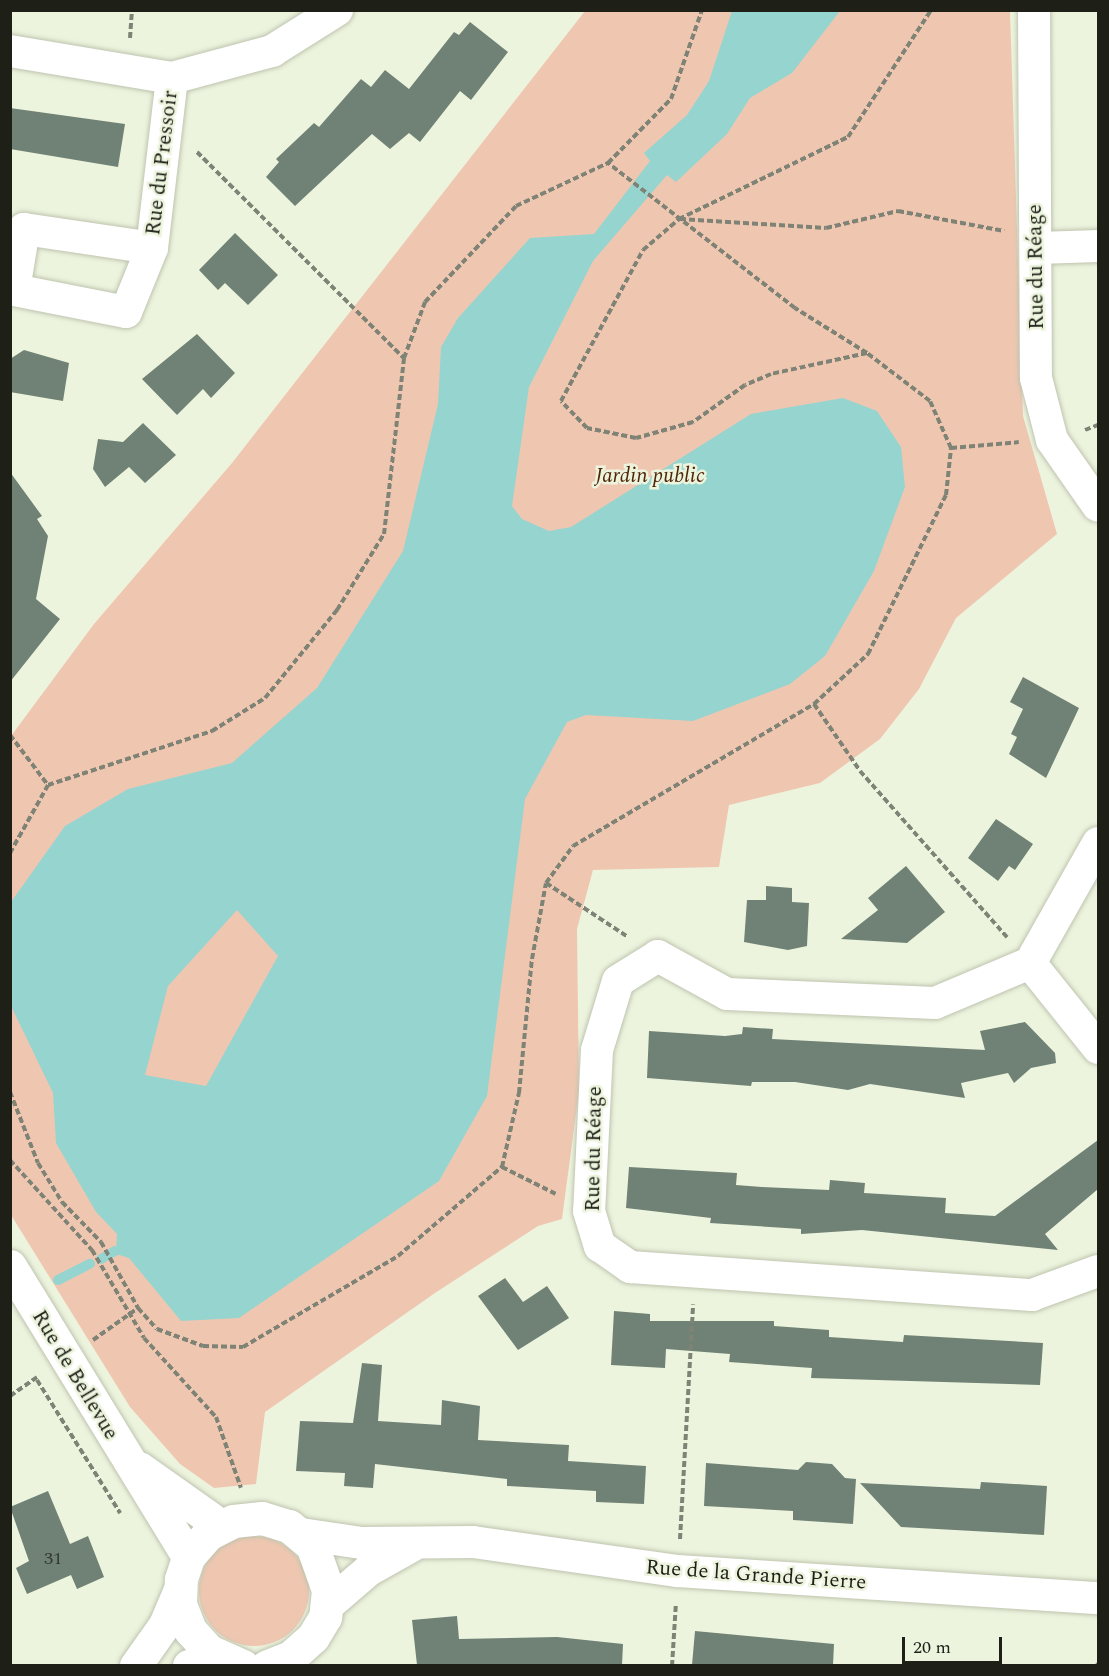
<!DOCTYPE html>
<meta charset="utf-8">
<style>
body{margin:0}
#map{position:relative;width:1109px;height:1676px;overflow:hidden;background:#edf4de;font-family:Spectral,serif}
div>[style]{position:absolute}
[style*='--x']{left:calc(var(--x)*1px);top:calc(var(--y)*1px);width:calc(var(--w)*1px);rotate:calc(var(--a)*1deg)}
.green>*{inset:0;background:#efc7b1}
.round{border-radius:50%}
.water>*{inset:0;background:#96d4cf}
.stream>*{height:10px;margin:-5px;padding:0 5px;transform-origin:5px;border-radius:5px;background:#96d4cf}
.building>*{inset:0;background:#708275}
.path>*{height:4px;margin-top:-2px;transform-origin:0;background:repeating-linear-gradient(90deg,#7f8375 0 6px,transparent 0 9px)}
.roads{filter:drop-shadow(0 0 2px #bec4af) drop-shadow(0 0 2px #bec4af)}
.street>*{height:32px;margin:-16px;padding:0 16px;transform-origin:16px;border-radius:16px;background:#fff}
.secondary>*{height:33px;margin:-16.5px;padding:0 16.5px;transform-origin:16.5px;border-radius:16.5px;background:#fff}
span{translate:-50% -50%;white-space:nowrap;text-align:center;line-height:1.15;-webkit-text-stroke:5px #edf4de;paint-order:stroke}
.number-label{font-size:18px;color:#32382f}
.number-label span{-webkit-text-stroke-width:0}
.street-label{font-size:21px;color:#1e2018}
.park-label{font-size:21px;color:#502609;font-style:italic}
.frame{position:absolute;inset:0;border:12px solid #1e2018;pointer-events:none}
.scale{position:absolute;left:902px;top:1637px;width:100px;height:27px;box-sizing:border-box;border:3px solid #1e2018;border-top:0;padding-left:8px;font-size:18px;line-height:21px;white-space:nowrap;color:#1e2018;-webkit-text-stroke:4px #edf4de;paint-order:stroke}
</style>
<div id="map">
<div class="green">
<i style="clip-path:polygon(585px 11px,1010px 11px,1023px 416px,1057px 534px,956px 618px,919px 689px,880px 739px,820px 783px,729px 805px,719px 867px,593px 870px,577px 929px,579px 1091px,562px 1219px,538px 1226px,435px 1293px,265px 1412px,256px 1484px,214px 1488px,180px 1464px,130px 1407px,11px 1215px,11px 736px,94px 624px,232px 463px)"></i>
<i class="round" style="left:199px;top:1536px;width:110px;height:110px"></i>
</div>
<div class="water">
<i style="clip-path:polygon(evenodd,732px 11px,840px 11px,792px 73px,750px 98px,727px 134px,676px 182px,667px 175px,593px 261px,529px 387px,512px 506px,522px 519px,549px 531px,571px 527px,751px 414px,843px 398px,877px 411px,901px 447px,905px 487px,874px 571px,825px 656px,790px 684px,693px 721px,586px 715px,567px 722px,525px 799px,487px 1096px,439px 1181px,239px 1318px,181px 1321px,129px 1258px,116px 1254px,117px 1234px,96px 1212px,56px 1143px,53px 1093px,11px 1006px,11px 902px,65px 826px,128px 789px,232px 763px,317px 688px,403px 551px,438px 404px,441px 347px,458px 318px,530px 238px,594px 234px,650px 161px,644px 153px,687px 115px,709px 81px,732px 11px,237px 910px,278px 956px,206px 1086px,145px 1075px,168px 986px,237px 910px)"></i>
</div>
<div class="stream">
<i style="--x:101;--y:1259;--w:16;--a:-30"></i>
<i style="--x:58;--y:1280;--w:36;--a:-27"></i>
</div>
<div class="building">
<i style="clip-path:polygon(470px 22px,508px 52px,471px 100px,460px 91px,420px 142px,409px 133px,390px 149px,372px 134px,295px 206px,266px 177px,279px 162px,276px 159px,314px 123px,319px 127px,361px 79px,371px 87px,385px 70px,409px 89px,454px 32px,459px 35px)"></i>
<i style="clip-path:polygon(10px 108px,125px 124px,118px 167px,10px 149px)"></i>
<i style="clip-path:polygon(235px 233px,278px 275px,248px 305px,225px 283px,218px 290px,199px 270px)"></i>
<i style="clip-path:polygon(197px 334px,235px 373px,211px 398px,203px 389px,177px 415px,142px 379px)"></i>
<i style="clip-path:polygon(24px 350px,69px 363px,63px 401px,10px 392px,10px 359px)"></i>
<i style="clip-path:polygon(143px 423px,176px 455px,145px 483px,129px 467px,105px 487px,93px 469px,98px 439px,123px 442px)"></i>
<i style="clip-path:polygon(10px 472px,42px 516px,37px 519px,48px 536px,36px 599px,60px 619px,10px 682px)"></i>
<i style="clip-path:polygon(1023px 677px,1079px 708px,1046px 778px,1009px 754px,1017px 737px,1011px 734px,1023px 709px,1010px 702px)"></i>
<i style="clip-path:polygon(996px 819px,1033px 844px,1015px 870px,1009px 866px,998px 881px,968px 858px)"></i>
<i style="clip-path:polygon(906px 866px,945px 912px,907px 943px,841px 939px,878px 910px,868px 898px)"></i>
<i style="clip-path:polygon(766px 886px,792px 888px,792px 902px,809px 903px,807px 946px,788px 950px,744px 942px,747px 900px,766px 900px)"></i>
<i style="clip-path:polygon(1025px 1022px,1055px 1053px,1056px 1063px,1031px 1068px,1014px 1083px,1008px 1073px,961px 1083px,965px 1098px,870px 1084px,848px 1090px,795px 1082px,752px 1082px,751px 1086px,647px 1078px,649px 1031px,725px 1036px,742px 1034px,743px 1027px,773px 1029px,772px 1039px,985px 1050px,980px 1031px)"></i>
<i style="clip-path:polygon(1098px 1140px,1098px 1189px,1045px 1234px,1058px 1250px,862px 1230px,801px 1234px,801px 1229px,710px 1223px,711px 1218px,626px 1208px,629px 1167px,737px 1173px,736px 1185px,762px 1187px,829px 1190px,830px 1180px,865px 1183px,864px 1193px,946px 1198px,945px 1213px,995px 1216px)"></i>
<i style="clip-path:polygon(505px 1278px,523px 1302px,547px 1286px,569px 1318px,518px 1350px,478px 1296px)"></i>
<i style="clip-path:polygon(614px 1311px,650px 1314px,650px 1321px,774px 1321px,774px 1326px,829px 1330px,829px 1337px,903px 1342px,904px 1335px,1043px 1343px,1040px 1385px,811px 1378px,812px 1368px,729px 1362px,730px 1354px,666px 1349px,665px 1368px,611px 1365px)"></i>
<i style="clip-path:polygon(362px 1363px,382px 1365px,378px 1421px,441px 1425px,442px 1400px,480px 1406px,478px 1440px,569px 1445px,568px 1461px,646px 1466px,644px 1504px,596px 1502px,596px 1491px,507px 1486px,507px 1479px,375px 1464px,373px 1488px,344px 1486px,345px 1473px,296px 1471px,300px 1421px,353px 1423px)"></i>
<i style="clip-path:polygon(806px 1462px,832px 1464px,845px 1478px,856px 1479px,853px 1524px,793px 1520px,793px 1511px,704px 1506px,706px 1463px,798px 1470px)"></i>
<i style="clip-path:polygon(981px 1482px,1047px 1486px,1044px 1535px,901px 1527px,860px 1483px,980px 1489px)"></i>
<i style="clip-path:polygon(48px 1491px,70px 1544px,88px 1536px,104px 1577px,77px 1589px,71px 1575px,27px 1594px,16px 1568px,29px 1561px,10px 1507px)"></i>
<i style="clip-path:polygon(457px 1616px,459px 1639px,557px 1637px,623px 1644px,622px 1665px,417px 1665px,412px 1620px)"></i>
<i style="clip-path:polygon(695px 1631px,834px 1644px,833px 1665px,692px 1665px)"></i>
</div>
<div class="path">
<i style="--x:130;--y:38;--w:28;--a:-86"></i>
<i style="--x:197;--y:152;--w:292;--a:44.9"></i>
<i style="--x:680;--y:219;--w:146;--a:3.5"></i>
<i style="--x:826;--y:228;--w:74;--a:-13.3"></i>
<i style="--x:898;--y:211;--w:108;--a:10.7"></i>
<i style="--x:867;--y:353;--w:98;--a:167.7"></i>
<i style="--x:771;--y:374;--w:28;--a:157"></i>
<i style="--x:745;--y:385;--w:64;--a:144.6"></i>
<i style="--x:693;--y:422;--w:59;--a:164.3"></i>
<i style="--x:636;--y:438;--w:50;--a:-168.5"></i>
<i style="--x:587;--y:428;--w:37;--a:-134"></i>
<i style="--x:561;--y:401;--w:172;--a:-61.5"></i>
<i style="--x:643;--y:250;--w:48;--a:-40.7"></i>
<i style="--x:679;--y:219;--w:188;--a:-25.9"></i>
<i style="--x:848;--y:137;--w:152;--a:-56.8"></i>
<i style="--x:1085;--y:430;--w:14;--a:-21"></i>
<i style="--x:951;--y:448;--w:68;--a:-5"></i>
<i style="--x:814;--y:704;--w:81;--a:55.5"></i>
<i style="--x:860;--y:771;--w:222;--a:48.5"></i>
<i style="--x:10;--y:735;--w:63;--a:52.8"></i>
<i style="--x:10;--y:853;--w:78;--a:-60.8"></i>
<i style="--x:48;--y:785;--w:173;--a:-18.2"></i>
<i style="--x:212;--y:731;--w:62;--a:-31.9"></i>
<i style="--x:265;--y:698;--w:114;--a:-50.7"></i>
<i style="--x:337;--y:610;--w:89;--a:-58.3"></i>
<i style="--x:384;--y:534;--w:177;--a:-83.5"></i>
<i style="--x:404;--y:358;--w:60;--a:-69.4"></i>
<i style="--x:425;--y:302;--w:132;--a:-46.5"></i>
<i style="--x:516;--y:206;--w:102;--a:-25.1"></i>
<i style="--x:608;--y:163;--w:90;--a:-45.5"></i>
<i style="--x:671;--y:99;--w:94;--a:-70.8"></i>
<i style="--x:546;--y:883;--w:98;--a:33.4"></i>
<i style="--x:10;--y:1092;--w:76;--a:68.5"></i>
<i style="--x:38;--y:1163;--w:46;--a:58.4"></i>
<i style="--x:62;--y:1202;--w:56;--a:45.7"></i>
<i style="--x:101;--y:1242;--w:76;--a:60.7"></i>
<i style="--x:138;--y:1308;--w:28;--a:48"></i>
<i style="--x:157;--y:1329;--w:49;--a:20.3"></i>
<i style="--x:203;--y:1346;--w:40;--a:1.4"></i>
<i style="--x:243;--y:1347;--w:180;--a:-30.4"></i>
<i style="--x:398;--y:1256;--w:137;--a:-40.6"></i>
<i style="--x:502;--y:1167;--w:76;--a:-77.1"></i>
<i style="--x:519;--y:1093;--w:135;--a:-84.5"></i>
<i style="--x:532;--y:959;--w:77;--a:-79.6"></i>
<i style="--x:546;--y:883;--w:46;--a:-53.9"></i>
<i style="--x:573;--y:846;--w:280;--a:-30.5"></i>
<i style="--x:814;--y:704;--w:74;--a:-42.8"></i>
<i style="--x:868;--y:654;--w:177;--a:-63.9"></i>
<i style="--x:946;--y:495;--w:47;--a:-83.9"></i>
<i style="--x:951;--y:448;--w:51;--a:-114.1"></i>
<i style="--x:930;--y:401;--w:79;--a:-142.7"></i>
<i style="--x:867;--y:353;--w:85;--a:-148"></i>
<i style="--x:795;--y:308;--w:237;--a:-142.2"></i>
<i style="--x:10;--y:1160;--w:122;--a:47.7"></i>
<i style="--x:92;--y:1250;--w:102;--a:59.4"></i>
<i style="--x:144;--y:1338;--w:107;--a:47.7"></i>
<i style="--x:216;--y:1417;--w:75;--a:70.6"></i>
<i style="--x:502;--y:1167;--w:60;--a:26.6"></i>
<i style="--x:93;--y:1340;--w:55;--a:-35.4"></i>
<i style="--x:37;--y:1380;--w:157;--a:58"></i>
<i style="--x:10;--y:1396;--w:33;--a:-35"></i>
<i style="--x:680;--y:1539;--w:235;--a:-86.8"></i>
<i style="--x:672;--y:1666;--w:63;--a:-86.4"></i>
<i style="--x:1097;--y:1666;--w:3;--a:-72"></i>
</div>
<div class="roads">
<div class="street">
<i style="--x:1034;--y:10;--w:368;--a:89.7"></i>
<i style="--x:1036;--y:378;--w:64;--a:75.5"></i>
<i style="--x:1052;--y:440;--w:80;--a:55.1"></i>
<i style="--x:10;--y:51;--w:164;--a:9.5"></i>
<i style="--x:172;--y:78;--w:104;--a:-15.1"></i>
<i style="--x:272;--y:51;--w:77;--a:-32.2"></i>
<i style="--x:152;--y:248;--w:69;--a:112.1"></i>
<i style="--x:126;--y:312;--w:114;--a:-168.9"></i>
<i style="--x:14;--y:290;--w:62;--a:-80.7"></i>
<i style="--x:24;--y:229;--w:129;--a:8.4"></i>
<i style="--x:152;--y:248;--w:171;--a:-83.3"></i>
<i style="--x:1038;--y:248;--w:60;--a:-1.9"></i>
<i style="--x:1098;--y:843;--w:138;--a:119.5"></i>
<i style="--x:1030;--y:963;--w:103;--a:157.2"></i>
<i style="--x:935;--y:1003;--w:208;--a:-177.5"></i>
<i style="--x:727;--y:994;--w:79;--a:-151.2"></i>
<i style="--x:658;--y:956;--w:47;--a:148"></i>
<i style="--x:618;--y:981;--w:72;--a:106.9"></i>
<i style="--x:597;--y:1050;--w:161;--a:92.8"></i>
<i style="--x:589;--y:1211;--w:37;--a:73"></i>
<i style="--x:600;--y:1246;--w:37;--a:35"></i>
<i style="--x:630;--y:1267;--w:403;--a:4"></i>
<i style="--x:1032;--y:1295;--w:70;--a:-20"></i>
<i style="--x:1030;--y:963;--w:109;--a:51.3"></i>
<i style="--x:301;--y:1534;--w:62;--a:8.4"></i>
<i style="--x:362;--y:1543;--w:111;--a:-0.5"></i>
<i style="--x:473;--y:1542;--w:207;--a:8.1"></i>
<i style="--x:678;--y:1571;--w:421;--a:3.7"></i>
<i style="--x:327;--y:1606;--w:55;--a:-40.6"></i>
<i style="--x:369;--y:1570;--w:49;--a:-29.2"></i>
<i style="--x:136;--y:1666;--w:50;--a:-54.7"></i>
<i style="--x:165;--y:1625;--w:38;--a:-67"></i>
<i style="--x:189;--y:1666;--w:33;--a:-12"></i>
</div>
<div class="secondary">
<i style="--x:10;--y:1266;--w:341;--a:58.5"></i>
<i style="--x:139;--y:1468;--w:100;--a:35.3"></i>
<i style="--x:243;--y:1666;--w:37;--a:-156"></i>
<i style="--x:209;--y:1651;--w:28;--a:-132"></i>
<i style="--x:190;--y:1630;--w:28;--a:-111"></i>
<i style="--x:180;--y:1604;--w:25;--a:-88"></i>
<i style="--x:181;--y:1579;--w:23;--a:-72"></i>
<i style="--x:188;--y:1557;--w:30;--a:-49"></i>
<i style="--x:208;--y:1534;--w:28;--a:-27"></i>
<i style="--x:233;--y:1521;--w:29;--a:-6"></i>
<i style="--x:262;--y:1518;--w:28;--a:17"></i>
<i style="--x:289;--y:1526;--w:30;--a:40"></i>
<i style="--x:312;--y:1545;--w:48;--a:70.4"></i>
<i style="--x:328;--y:1590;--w:27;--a:96"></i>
<i style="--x:325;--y:1617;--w:23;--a:121"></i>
<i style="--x:313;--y:1637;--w:30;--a:138"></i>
<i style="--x:291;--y:1657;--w:26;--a:159"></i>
</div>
</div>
<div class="number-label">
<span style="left:53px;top:1559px">31</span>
</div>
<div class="street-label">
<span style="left:162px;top:163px;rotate:-83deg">Rue du Pressoir</span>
<span style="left:1036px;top:267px;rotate:-91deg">Rue du Réage</span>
<span style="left:594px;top:1149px;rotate:-89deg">Rue du Réage</span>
<span style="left:75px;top:1375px;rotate:59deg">Rue de Bellevue</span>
<span style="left:756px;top:1575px;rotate:4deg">Rue de la Grande Pierre</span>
</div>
<div class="park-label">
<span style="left:650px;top:476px">Jardin public</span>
</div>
<div class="frame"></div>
<div class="scale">20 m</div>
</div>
